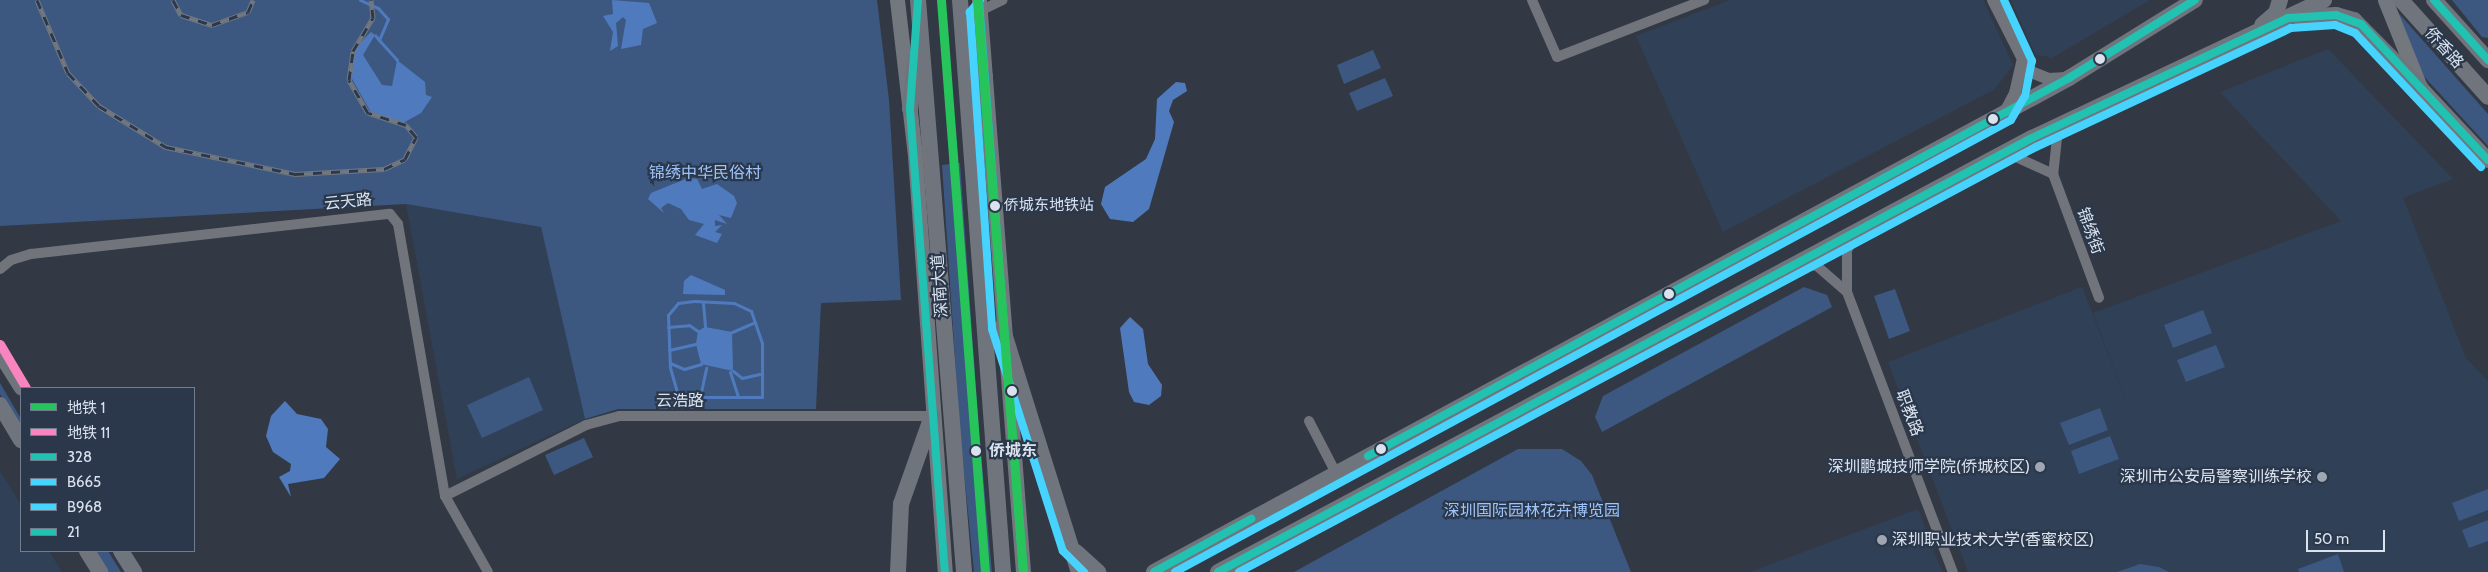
<!DOCTYPE html>
<meta charset="utf-8">
<style>
body{margin:0}
#map{position:relative;width:2488px;height:572px;overflow:hidden;background:#323944;font-family:Cabin,"Noto Sans SC",sans-serif}
div>[style]{position:absolute}
[style*='--x']{left:calc(var(--x)*1px);top:calc(var(--y)*1px);width:calc(var(--w)*1px);rotate:calc(var(--a)*1deg)}
.built>*{inset:0;background:#304057}
.green>*{inset:0;background:#3c5881}
.water>*{inset:0;background:#4f7bbe}
.stream>*{height:3px;margin:-1.5px;padding:0 1.5px;transform-origin:1.5px;border-radius:1.5px;background:#4f7bbe}
.minor>*{height:10px;margin:-5px;padding:0 5px;transform-origin:5px;border-radius:5px;background:#71747a}
.tertiary>*{height:12px;margin:-6px;padding:0 6px;transform-origin:6px;border-radius:6px;background:#71747a}
.secondary>*{height:15px;margin:-7.5px;padding:0 7.5px;transform-origin:7.5px;border-radius:7.5px;background:#73777e}
.primary>*{height:16px;margin:-8px;padding:0 8px;transform-origin:8px;border-radius:8px;background:#70757d}
.rail>*{height:5px;margin-top:-2.5px;transform-origin:0;background:repeating-linear-gradient(90deg,#2b384b 0 9px,#73777e 0 18px);box-sizing:border-box;border-block:1px solid #73777e}
.bus-1>*{height:8px;margin:-4px;padding:0 4px;transform-origin:4px;border-radius:4px;background:#21c2b2}
.bus-2>*{height:8px;margin:-4px;padding:0 4px;transform-origin:4px;border-radius:4px;background:#46d4ff}
.bus-3>*{height:8px;margin:-4px;padding:0 4px;transform-origin:4px;border-radius:4px;background:#46d4ff}
.bus-4>*{height:8px;margin:-4px;padding:0 4px;transform-origin:4px;border-radius:4px;background:#21c2b2}
.metro-1>*{height:9px;margin:-4.5px;padding:0 4.5px;transform-origin:4.5px;border-radius:4.5px;background:#26c45b}
.metro-2>*{height:9px;margin:-4.5px;padding:0 4.5px;transform-origin:4.5px;border-radius:4.5px;background:#f985c0}
.dots>*{width:14px;height:14px;translate:-50% -50%;box-sizing:border-box;border:2px solid #2b384b;border-radius:50%}
span{translate:-50% -50%;white-space:nowrap;text-align:center;line-height:1.15;-webkit-text-stroke:4.5px #2b384b;paint-order:stroke}
.bus-label{font-size:15px;color:#dae2ee}
.left{translate:0 -50%;text-align:left}
.street-label{font-size:16px;color:#dae2ee}
.park-label{font-size:16px;color:#9dc4fc}
.stop-label{font-size:16px;color:#dae2ee;font-weight:700}
.poi-label{font-size:16px;color:#dae2ee}
.right{translate:-100% -50%;text-align:right}
.legend{position:absolute;left:20px;top:387px;width:175px;height:165px;box-sizing:border-box;background:#2b384b;border:1px solid #717c8c;margin:0;padding:6px 9px;list-style:none;font-size:15px;color:#dae2ee}
.legend li{display:flex;align-items:center;gap:10px;height:25px}
.legend b{width:25px;border:1px solid #717c8c}
.scale{position:absolute;left:2306px;top:530px;width:79px;height:22px;box-sizing:border-box;border:2px solid #dae2ee;border-top:0;padding-left:6px;font-size:15px;line-height:18px;white-space:nowrap;color:#dae2ee;-webkit-text-stroke:4px #2b384b;paint-order:stroke}
</style>
<div id="map">
<div class="built">
<i style="clip-path:polygon(1730px 0,1983px 0,2013px 65px,1995px 89px,1723px 232px,1636px 36px)"></i>
<i style="clip-path:polygon(2011px 0,2150px 0,2052px 58px,2035px 54px)"></i>
<i style="clip-path:polygon(2328px 49px,2453px 179px,2403px 198px,2466px 358px,2488px 381px,2488px 572px,1968px 572px,1888px 362px,2082px 287px,2130px 411px,2093px 313px,2341px 221px,2220px 92px)"></i>
<i style="clip-path:polygon(406px 204px,541px 227px,585px 419px,457px 479px)"></i>
<i style="clip-path:polygon(0 471px,21px 505px,21px 551px,49px 551px,62px 572px,0 572px)"></i>
<i style="clip-path:polygon(1918px 509px,1942px 572px,1750px 572px)"></i>
</div>
<div class="green">
<i style="clip-path:polygon(0 0,877px 0,889px 100px,901px 300px,821px 303px,816px 409px,618px 409px,585px 419px,541px 227px,406px 204px,0 226px)"></i>
<i style="clip-path:polygon(2452px 0,2488px 0,2488px 38px,2482px 37px)"></i>
<i style="clip-path:polygon(2395px 9px,2488px 114px,2488px 146px,2418px 70px)"></i>
<i style="clip-path:polygon(1373px 50px,1381px 68px,1344px 84px,1337px 65px)"></i>
<i style="clip-path:polygon(1385px 78px,1393px 96px,1357px 111px,1349px 93px)"></i>
<i style="clip-path:polygon(960px 163px,979px 431px,992px 572px,974px 572px,960px 432px,942px 165px)"></i>
<i style="clip-path:polygon(1804px 287px,1827px 295px,1832px 307px,1602px 432px,1595px 417px,1603px 396px)"></i>
<i style="clip-path:polygon(1895px 289px,1910px 331px,1889px 339px,1874px 296px)"></i>
<i style="clip-path:polygon(2203px 310px,2212px 333px,2173px 348px,2164px 325px)"></i>
<i style="clip-path:polygon(2216px 345px,2225px 367px,2186px 382px,2177px 360px)"></i>
<i style="clip-path:polygon(529px 377px,543px 410px,482px 438px,467px 405px)"></i>
<i style="clip-path:polygon(0 383px,21px 419px,21px 429px,0 394px)"></i>
<i style="clip-path:polygon(2100px 408px,2108px 430px,2069px 445px,2060px 423px)"></i>
<i style="clip-path:polygon(2110px 436px,2119px 459px,2079px 474px,2071px 451px)"></i>
<i style="clip-path:polygon(584px 438px,593px 457px,554px 475px,545px 455px)"></i>
<i style="clip-path:polygon(1518px 449px,1562px 449px,1581px 461px,1592px 475px,1631px 572px,1294px 572px)"></i>
<i style="clip-path:polygon(2488px 489px,2488px 510px,2459px 521px,2452px 503px)"></i>
<i style="clip-path:polygon(2488px 520px,2488px 541px,2469px 548px,2462px 530px)"></i>
<i style="clip-path:polygon(95px 551px,108px 551px,121px 572px,108px 572px)"></i>
<i style="clip-path:polygon(2338px 554px,2344px 572px,2299px 572px,2298px 569px)"></i>
<i style="clip-path:polygon(2140px 564px,2159px 567px,2169px 572px,2117px 572px)"></i>
</div>
<div class="water">
<i style="clip-path:polygon(612px 0,649px 3px,657px 23px,643px 29px,641px 45px,621px 49px,626px 20px,623px 17px,616px 23px,618px 46px,610px 51px,613px 32px,603px 16px,613px 14px)"></i>
<i style="clip-path:polygon(371px 32px,375px 35px,363px 55px,382px 85px,392px 86px,397px 60px,425px 82px,426px 95px,432px 97px,421px 113px,401px 124px,372px 114px,351px 77px,355px 48px)"></i>
<i style="clip-path:polygon(1176px 82px,1185px 83px,1187px 91px,1173px 100px,1169px 111px,1174px 122px,1149px 209px,1133px 222px,1110px 219px,1101px 204px,1105px 187px,1146px 159px,1155px 139px,1157px 99px)"></i>
<i style="clip-path:polygon(688px 178px,697px 179px,702px 189px,717px 184px,734px 196px,737px 203px,731px 218px,719px 215px,727px 224px,715px 220px,715px 226px,722px 225px,715px 232px,722px 234px,717px 243px,695px 235px,704px 224px,689px 220px,681px 209px,668px 203px,661px 208px,664px 213px,648px 199px,651px 193px)"></i>
<i style="clip-path:polygon(691px 275px,725px 290px,725px 295px,683px 294px,684px 281px)"></i>
<i style="clip-path:polygon(1130px 317px,1143px 329px,1148px 364px,1162px 385px,1161px 396px,1149px 405px,1134px 402px,1129px 392px,1120px 328px)"></i>
<i style="clip-path:polygon(705px 327px,732px 332px,733px 371px,701px 364px,696px 344px,698px 331px)"></i>
<i style="clip-path:polygon(285px 401px,297px 414px,321px 419px,328px 429px,326px 447px,340px 459px,324px 478px,288px 484px,291px 497px,279px 477px,290px 471px,291px 464px,273px 452px,266px 436px,271px 416px)"></i>
</div>
<div class="stream">
<i style="--x:360;--y:0;--w:20;--a:24"></i>
<i style="--x:378;--y:8;--w:15;--a:48"></i>
<i style="--x:388;--y:19;--w:23;--a:113"></i>
<i style="--x:379;--y:40;--w:6;--a:-129"></i>
<i style="--x:379;--y:40;--w:27;--a:48"></i>
<i style="--x:694;--y:301;--w:40;--a:2.9"></i>
<i style="--x:734;--y:303;--w:19;--a:25"></i>
<i style="--x:751;--y:311;--w:34;--a:71"></i>
<i style="--x:762;--y:343;--w:54;--a:90"></i>
<i style="--x:762;--y:397;--w:70;--a:180"></i>
<i style="--x:692;--y:397;--w:16;--a:-162"></i>
<i style="--x:677;--y:392;--w:26;--a:-106"></i>
<i style="--x:670;--y:367;--w:52;--a:-92.2"></i>
<i style="--x:668;--y:315;--w:16;--a:-50"></i>
<i style="--x:678;--y:303;--w:16;--a:-7"></i>
<i style="--x:703;--y:303;--w:24;--a:85"></i>
<i style="--x:668;--y:327;--w:21;--a:-5"></i>
<i style="--x:689;--y:325;--w:11;--a:34"></i>
<i style="--x:732;--y:332;--w:25;--a:-23"></i>
<i style="--x:669;--y:350;--w:28;--a:-13"></i>
<i style="--x:670;--y:363;--w:15;--a:23"></i>
<i style="--x:684;--y:369;--w:18;--a:-16"></i>
<i style="--x:733;--y:371;--w:11;--a:38"></i>
<i style="--x:742;--y:378;--w:18;--a:-13"></i>
<i style="--x:730;--y:372;--w:26;--a:72"></i>
<i style="--x:700;--y:397;--w:30;--a:-78"></i>
</div>
<div class="minor">
<i style="--x:1532;--y:0;--w:62;--a:66.3"></i>
<i style="--x:1557;--y:57;--w:158;--a:-21.2"></i>
<i style="--x:980;--y:11;--w:25;--a:-26"></i>
<i style="--x:2065;--y:123;--w:17;--a:118"></i>
<i style="--x:2057;--y:138;--w:36;--a:96"></i>
<i style="--x:2053;--y:174;--w:132;--a:69.6"></i>
<i style="--x:2005;--y:152;--w:53;--a:24.6"></i>
<i style="--x:1856;--y:233;--w:20;--a:117"></i>
<i style="--x:1847;--y:251;--w:41;--a:90"></i>
<i style="--x:1847;--y:292;--w:299;--a:69.3"></i>
<i style="--x:1799;--y:262;--w:18;--a:13"></i>
<i style="--x:1817;--y:266;--w:40;--a:41"></i>
<i style="--x:0;--y:269;--w:14;--a:-39"></i>
<i style="--x:11;--y:260;--w:21;--a:-17"></i>
<i style="--x:31;--y:254;--w:361;--a:-6.4"></i>
<i style="--x:390;--y:214;--w:13;--a:51"></i>
<i style="--x:398;--y:224;--w:276;--a:80.2"></i>
<i style="--x:445;--y:496;--w:87;--a:60.5"></i>
<i style="--x:1309;--y:421;--w:59;--a:62.6"></i>
<i style="--x:445;--y:496;--w:158;--a:-26.7"></i>
<i style="--x:586;--y:425;--w:35;--a:-15"></i>
<i style="--x:620;--y:416;--w:312;--a:0"></i>
</div>
<div class="tertiary">
<i style="--x:1993;--y:0;--w:80;--a:63.1"></i>
<i style="--x:2029;--y:71;--w:22;--a:22"></i>
<i style="--x:2049;--y:79;--w:17;--a:-3"></i>
<i style="--x:2005;--y:112;--w:21;--a:-62"></i>
<i style="--x:2015;--y:93;--w:32;--a:-77"></i>
</div>
<div class="secondary">
<i style="--x:897;--y:0;--w:157;--a:83.4"></i>
<i style="--x:915;--y:156;--w:417;--a:85.9"></i>
<i style="--x:979;--y:0;--w:574;--a:85.6"></i>
<i style="--x:2385;--y:0;--w:94;--a:68.1"></i>
<i style="--x:2420;--y:87;--w:100;--a:47"></i>
</div>
<div class="primary">
<i style="--x:918;--y:0;--w:574;--a:85.4"></i>
<i style="--x:960;--y:0;--w:574;--a:85.7"></i>
<i style="--x:2401;--y:0;--w:130;--a:48.1"></i>
<i style="--x:2434;--y:0;--w:81;--a:48"></i>
<i style="--x:2298;--y:17;--w:38;--a:-3"></i>
<i style="--x:2336;--y:15;--w:19;--a:16"></i>
<i style="--x:2354;--y:20;--w:94;--a:45.4"></i>
<i style="--x:2262;--y:25;--w:18;--a:-41"></i>
<i style="--x:2276;--y:13;--w:14;--a:-73"></i>
<i style="--x:910;--y:109;--w:50;--a:-84.3"></i>
<i style="--x:974;--y:122;--w:47;--a:-76.6"></i>
<i style="--x:1002;--y:327;--w:257;--a:72.6"></i>
<i style="--x:0;--y:353;--w:41;--a:57.8"></i>
<i style="--x:0;--y:405;--w:41;--a:59"></i>
<i style="--x:87;--y:551;--w:25;--a:58"></i>
<i style="--x:121;--y:551;--w:25;--a:58"></i>
<i style="--x:1076;--y:552;--w:30;--a:42"></i>
<i style="--x:898;--y:572;--w:68;--a:-87.5"></i>
<i style="--x:901;--y:504;--w:93;--a:-70.6"></i>
<i style="--x:1154;--y:572;--w:1040;--a:-28.36"></i>
<i style="--x:2069;--y:78;--w:148;--a:-31.8"></i>
<i style="--x:1218;--y:572;--w:922;--a:-28.07"></i>
<i style="--x:2032;--y:138;--w:323;--a:-25.3"></i>
</div>
<div class="rail">
<i style="--x:37;--y:0;--w:79;--a:67"></i>
<i style="--x:68;--y:73;--w:45;--a:46.8"></i>
<i style="--x:99;--y:106;--w:79;--a:31.5"></i>
<i style="--x:166;--y:147;--w:132;--a:11.8"></i>
<i style="--x:295;--y:174;--w:89;--a:-3.2"></i>
<i style="--x:384;--y:169;--w:23;--a:-25"></i>
<i style="--x:405;--y:159;--w:25;--a:-63"></i>
<i style="--x:416;--y:137;--w:16;--a:-130"></i>
<i style="--x:406;--y:125;--w:40;--a:-162"></i>
<i style="--x:368;--y:113;--w:38;--a:-120"></i>
<i style="--x:349;--y:80;--w:29;--a:-82"></i>
<i style="--x:353;--y:51;--w:39;--a:-59"></i>
<i style="--x:373;--y:18;--w:18;--a:-96"></i>
<i style="--x:173;--y:0;--w:17;--a:62"></i>
<i style="--x:181;--y:15;--w:33;--a:18"></i>
<i style="--x:212;--y:25;--w:38;--a:-20"></i>
<i style="--x:248;--y:12;--w:13;--a:-67"></i>
</div>
<div class="bus-1">
<i style="--x:2434;--y:0;--w:81;--a:48"></i>
<i style="--x:1368;--y:456;--w:796;--a:-28.33"></i>
<i style="--x:2069;--y:78;--w:148;--a:-31.8"></i>
<i style="--x:1154;--y:572;--w:111;--a:-28.7"></i>
<i style="--x:1218;--y:572;--w:922;--a:-28.07"></i>
<i style="--x:2032;--y:138;--w:283;--a:-25.1"></i>
<i style="--x:2288;--y:18;--w:48;--a:-3.6"></i>
<i style="--x:2336;--y:15;--w:27;--a:20"></i>
<i style="--x:2361;--y:24;--w:186;--a:47"></i>
</div>
<div class="bus-2">
<i style="--x:980;--y:0;--w:16;--a:130"></i>
<i style="--x:970;--y:12;--w:318;--a:86"></i>
<i style="--x:992;--y:329;--w:233;--a:72.3"></i>
<i style="--x:1063;--y:551;--w:30;--a:45"></i>
<i style="--x:1175;--y:572;--w:950;--a:-28.4"></i>
<i style="--x:2011;--y:120;--w:28;--a:-60"></i>
<i style="--x:2025;--y:96;--w:36;--a:-79"></i>
<i style="--x:2032;--y:61;--w:67;--a:-114.7"></i>
</div>
<div class="bus-3">
<i style="--x:1239;--y:572;--w:903;--a:-28.07"></i>
<i style="--x:2036;--y:147;--w:281;--a:-25"></i>
<i style="--x:2291;--y:28;--w:44;--a:-3.9"></i>
<i style="--x:2335;--y:25;--w:22;--a:22"></i>
<i style="--x:2355;--y:33;--w:184;--a:46.8"></i>
</div>
<div class="bus-4">
<i style="--x:918;--y:0;--w:109;--a:94.2"></i>
<i style="--x:910;--y:109;--w:464;--a:85.7"></i>
<i style="--x:979;--y:0;--w:574;--a:85.6"></i>
</div>
<div class="metro-1">
<i style="--x:941;--y:0;--w:574;--a:85.6"></i>
<i style="--x:977;--y:0;--w:574;--a:85.4"></i>
</div>
<div class="metro-2">
<i style="--x:0;--y:344;--w:51;--a:59.4"></i>
</div>
<div class="dots">
<i style="left:2100px;top:59px;background:#dae2ee"></i>
<i style="left:1993px;top:119px;background:#dae2ee"></i>
<i style="left:995px;top:206px;background:#dae2ee"></i>
<i style="left:1669px;top:294px;background:#dae2ee"></i>
<i style="left:1012px;top:391px;background:#dae2ee"></i>
<i style="left:1381px;top:449px;background:#dae2ee"></i>
<i style="left:976px;top:451px;background:#dae2ee"></i>
<i style="left:2040px;top:467px;background:#9fa7b2"></i>
<i style="left:2322px;top:477px;background:#9fa7b2"></i>
<i style="left:1882px;top:540px;background:#9fa7b2"></i>
</div>
<div class="bus-label">
<span class="left" style="left:1004px;top:206px">侨城东地铁站</span>
</div>
<div class="street-label">
<span style="left:2444px;top:48px;rotate:48deg">侨香路</span>
<span style="left:348px;top:202px;rotate:-6deg">云天路</span>
<span style="left:2090px;top:231px;rotate:70deg">锦绣街</span>
<span style="left:940px;top:286px;rotate:-94deg">深南大道</span>
<span style="left:680px;top:401px">云浩路</span>
<span style="left:1909px;top:413px;rotate:69deg">职教路</span>
</div>
<div class="park-label">
<span style="left:705px;top:173px">锦绣中华民俗村</span>
<span style="left:1532px;top:511px">深圳国际园林花卉博览园</span>
</div>
<div class="stop-label">
<span class="left" style="left:989px;top:451px">侨城东</span>
</div>
<div class="poi-label">
<span class="right" style="left:2030px;top:467px">深圳鹏城技师学院(侨城校区)</span>
<span class="right" style="left:2312px;top:477px">深圳市公安局警察训练学校</span>
<span class="left" style="left:1892px;top:540px">深圳职业技术大学(香蜜校区)</span>
</div>
<ul class="legend">
<li><b style="height:6px;background:#26c45b"></b>地铁 1</li>
<li><b style="height:6px;background:#f985c0"></b>地铁 11</li>
<li><b style="height:6px;background:#21c2b2"></b>328</li>
<li><b style="height:6px;background:#46d4ff"></b>B665</li>
<li><b style="height:6px;background:#46d4ff"></b>B968</li>
<li><b style="height:6px;background:#21c2b2"></b>21</li>
</ul>
<div class="scale">50 m</div>
</div>
